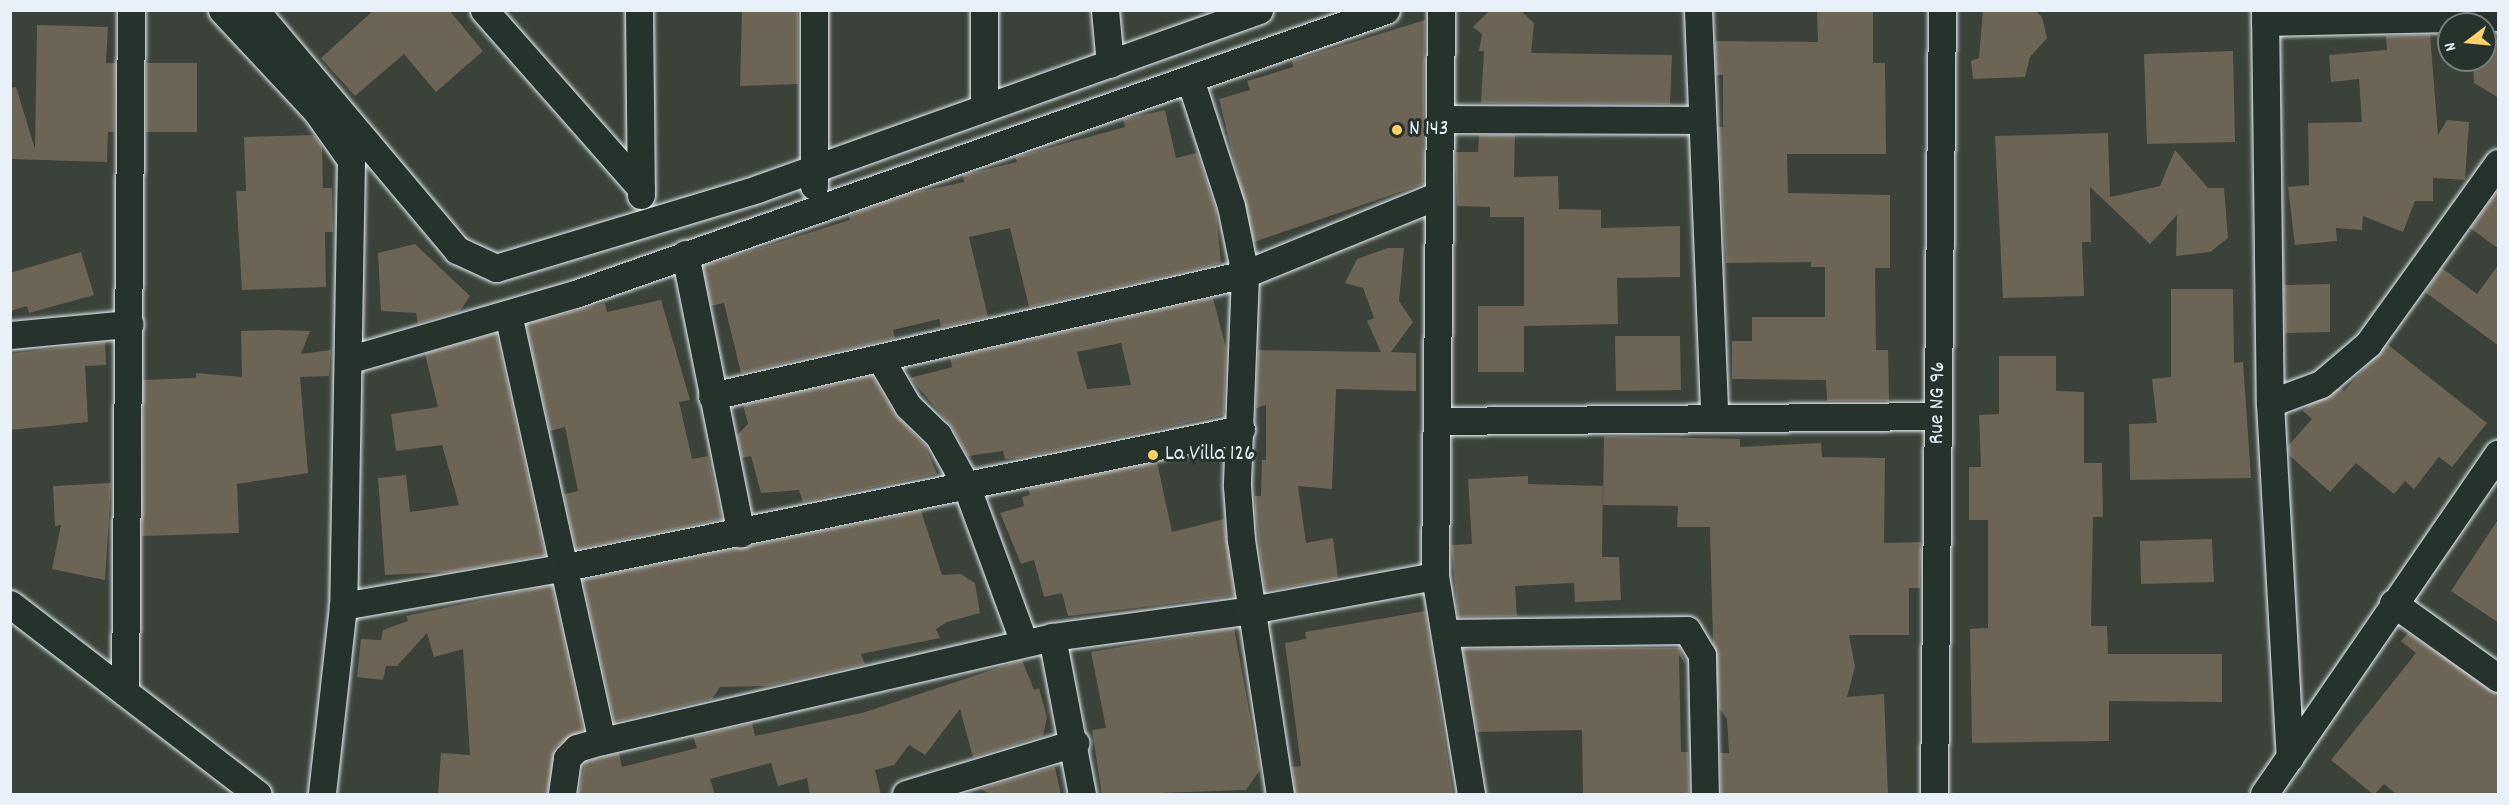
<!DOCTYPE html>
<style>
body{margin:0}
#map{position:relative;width:2509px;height:805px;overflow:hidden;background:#3b4239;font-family:Dekko,sans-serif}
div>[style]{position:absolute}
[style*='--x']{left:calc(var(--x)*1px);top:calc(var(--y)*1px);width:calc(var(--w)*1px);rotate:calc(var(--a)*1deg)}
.building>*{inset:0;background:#6c6454}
.roads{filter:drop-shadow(0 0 2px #e8f1f8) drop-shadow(0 0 2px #e8f1f8)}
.minor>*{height:27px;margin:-13.5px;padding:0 13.5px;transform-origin:13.5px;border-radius:13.5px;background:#26332d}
.dots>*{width:16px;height:16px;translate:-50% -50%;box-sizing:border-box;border:3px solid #26332d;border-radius:50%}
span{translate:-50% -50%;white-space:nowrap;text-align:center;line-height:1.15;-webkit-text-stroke:6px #26332d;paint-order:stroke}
.poi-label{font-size:22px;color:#e8f1f8}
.left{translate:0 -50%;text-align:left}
.street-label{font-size:22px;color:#e8f1f8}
.frame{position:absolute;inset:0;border:12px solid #e8f1f8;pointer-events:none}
.north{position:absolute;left:2437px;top:12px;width:60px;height:60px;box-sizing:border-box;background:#26332d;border:2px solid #747f7e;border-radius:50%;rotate:254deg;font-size:16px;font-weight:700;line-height:24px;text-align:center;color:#e8f1f8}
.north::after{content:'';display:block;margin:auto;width:21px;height:27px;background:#ffd166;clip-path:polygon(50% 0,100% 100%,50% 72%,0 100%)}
</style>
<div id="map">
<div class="building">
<i style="clip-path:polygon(374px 10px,449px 10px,483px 51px,436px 92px,404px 54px,355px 96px,321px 58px)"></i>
<i style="clip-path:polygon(742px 10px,798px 10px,798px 84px,740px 86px)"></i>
<i style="clip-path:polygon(1490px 10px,1520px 10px,1534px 23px,1531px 53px,1672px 55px,1670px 104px,1481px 103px,1484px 51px,1479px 51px,1482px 34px,1473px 27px)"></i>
<i style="clip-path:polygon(1817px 10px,1873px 10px,1873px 63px,1885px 63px,1886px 154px,1787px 154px,1788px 193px,1890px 195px,1890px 268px,1875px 268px,1876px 350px,1888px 350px,1889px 401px,1827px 401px,1826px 380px,1732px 379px,1732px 341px,1752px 341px,1752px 317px,1825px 317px,1825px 267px,1811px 267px,1811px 262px,1726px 263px,1718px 127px,1723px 127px,1723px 75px,1716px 75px,1715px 41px,1818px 42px)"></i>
<i style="clip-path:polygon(1983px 10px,2035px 10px,2042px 17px,2047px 38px,2030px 57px,2025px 77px,1973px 79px,1971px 61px,1979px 58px)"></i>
<i style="clip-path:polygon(1425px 20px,1423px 184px,1254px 242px,1219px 99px,1250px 90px,1247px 81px,1293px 67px,1292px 61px)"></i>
<i style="clip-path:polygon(37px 25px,108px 27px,106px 63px,115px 63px,114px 132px,108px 132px,107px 162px,10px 159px,10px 88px,16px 87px,35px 149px)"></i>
<i style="clip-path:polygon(2485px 33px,2499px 33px,2499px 98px,2474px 83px,2473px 60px,2485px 60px)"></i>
<i style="clip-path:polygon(2430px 34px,2438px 135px,2447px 120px,2469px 122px,2465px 180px,2433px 178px,2433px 201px,2415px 201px,2403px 232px,2363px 216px,2362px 230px,2336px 228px,2337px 241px,2295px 245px,2288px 187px,2309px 185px,2308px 123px,2362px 122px,2359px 79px,2331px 82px,2329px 55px,2387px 50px,2386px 36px)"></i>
<i style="clip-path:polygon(2233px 51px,2235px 142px,2147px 144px,2144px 54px)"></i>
<i style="clip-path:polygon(146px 63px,197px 63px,197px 132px,146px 132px)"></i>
<i style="clip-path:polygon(1165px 110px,1176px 158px,1197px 153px,1216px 210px,1221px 263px,1029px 307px,1010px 228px,969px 237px,988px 317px,941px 327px,939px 319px,893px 330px,895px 338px,741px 373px,724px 303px,711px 306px,703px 266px,850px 220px,849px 216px,908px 194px,964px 182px,963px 175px,1017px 162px,1015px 157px,1125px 127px,1123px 119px)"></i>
<i style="clip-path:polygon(2108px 133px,2110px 197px,2160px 186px,2175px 150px,2208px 188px,2224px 188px,2228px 238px,2210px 252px,2176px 256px,2177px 215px,2150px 244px,2090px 187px,2091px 242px,2082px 242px,2084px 296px,2003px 298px,1995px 136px)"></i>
<i style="clip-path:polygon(314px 135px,322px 146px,323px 188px,332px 188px,333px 232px,325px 232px,326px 287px,242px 290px,236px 191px,246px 191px,244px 137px)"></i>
<i style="clip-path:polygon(1479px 135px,1515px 135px,1514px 177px,1558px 176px,1559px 209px,1601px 210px,1601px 228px,1680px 226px,1680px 277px,1617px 278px,1618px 324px,1524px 326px,1524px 372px,1478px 372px,1478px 306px,1524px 306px,1524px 217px,1490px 217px,1490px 207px,1457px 206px,1455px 152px,1478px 152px)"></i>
<i style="clip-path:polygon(2499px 189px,2499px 249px,2470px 228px)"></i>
<i style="clip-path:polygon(415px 244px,470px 296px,460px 311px,418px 323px,416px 313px,381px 311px,378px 253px)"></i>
<i style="clip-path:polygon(1388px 248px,1404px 248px,1399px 301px,1413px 322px,1391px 352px,1416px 353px,1416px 391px,1336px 389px,1332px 489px,1298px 486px,1306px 543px,1333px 538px,1338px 578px,1265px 591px,1255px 510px,1255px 496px,1261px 496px,1262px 460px,1266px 460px,1266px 405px,1256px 408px,1258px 350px,1381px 352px,1367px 321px,1374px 318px,1363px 288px,1345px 283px,1357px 259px)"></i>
<i style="clip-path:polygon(81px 252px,94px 295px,29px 313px,27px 306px,10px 311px,10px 273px)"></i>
<i style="clip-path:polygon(2499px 264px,2499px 346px,2425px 292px,2442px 268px,2477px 294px)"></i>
<i style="clip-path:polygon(2330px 284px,2330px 332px,2285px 333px,2284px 285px)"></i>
<i style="clip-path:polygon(2171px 289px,2233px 289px,2234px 363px,2243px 362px,2251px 478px,2130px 480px,2129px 424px,2157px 423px,2152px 379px,2171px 377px)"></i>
<i style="clip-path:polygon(evenodd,1213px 298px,1226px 348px,1224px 415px,1020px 458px,1005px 459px,1003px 451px,968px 456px,952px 427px,910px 378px,952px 367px,950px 358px,1213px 298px,1121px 343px,1131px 385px,1087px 389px,1077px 352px,1121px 343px)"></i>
<i style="clip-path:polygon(661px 300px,690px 400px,679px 402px,692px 459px,708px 456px,722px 519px,576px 549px,564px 494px,578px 491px,565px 427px,550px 431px,526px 324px,605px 303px,607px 312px)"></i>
<i style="clip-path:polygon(279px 330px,310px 331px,301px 354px,331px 350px,329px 376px,300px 377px,308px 473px,237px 484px,239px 533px,142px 536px,143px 380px,196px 378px,196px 373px,242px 377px,241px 331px)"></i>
<i style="clip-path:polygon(496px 333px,545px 555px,449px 572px,385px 575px,378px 478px,406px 475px,410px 512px,459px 505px,442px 445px,396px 451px,391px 414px,438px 407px,425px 354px)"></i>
<i style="clip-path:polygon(1615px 336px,1680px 336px,1681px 390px,1616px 391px)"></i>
<i style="clip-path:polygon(105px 342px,106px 365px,85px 366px,88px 422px,10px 430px,10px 354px)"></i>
<i style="clip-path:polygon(2387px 344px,2487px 423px,2452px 467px,2439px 457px,2414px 489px,2405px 481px,2394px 494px,2356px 463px,2330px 492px,2289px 455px,2288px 446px,2312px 419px,2303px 411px,2309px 405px,2340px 388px,2344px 391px)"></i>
<i style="clip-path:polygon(1999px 356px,2056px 356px,2056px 391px,2084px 392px,2084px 463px,2102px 463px,2103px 517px,2093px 517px,2091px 626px,2107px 626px,2108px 654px,2222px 654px,2222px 702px,2109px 701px,2109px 741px,1972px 743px,1970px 629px,1988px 628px,1988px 520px,1969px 520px,1969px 467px,1981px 467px,1979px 415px,1999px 414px)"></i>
<i style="clip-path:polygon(872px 376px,895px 414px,925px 445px,937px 474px,803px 502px,799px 490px,761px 493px,751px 456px,742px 458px,737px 435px,748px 424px,743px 405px)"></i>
<i style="clip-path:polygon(1604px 436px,1740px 439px,1740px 447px,1821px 443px,1822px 457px,1885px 458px,1884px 543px,1921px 542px,1920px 588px,1909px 588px,1909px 635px,1849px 635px,1855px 667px,1847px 697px,1884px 694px,1888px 795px,1721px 795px,1720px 753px,1729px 753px,1727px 719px,1719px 708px,1713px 642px,1710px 527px,1677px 527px,1678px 506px,1603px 505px)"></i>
<i style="clip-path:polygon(1157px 462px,1172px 532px,1224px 519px,1234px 596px,1068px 616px,1062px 593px,1044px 597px,1034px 560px,1021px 564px,1000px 513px,1024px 506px,1022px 497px,1030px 495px,1028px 489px)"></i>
<i style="clip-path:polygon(1528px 476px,1528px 484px,1603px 486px,1602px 557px,1619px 557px,1621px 600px,1575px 602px,1574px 583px,1515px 586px,1517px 616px,1458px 617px,1451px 545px,1472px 544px,1468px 479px)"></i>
<i style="clip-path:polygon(111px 483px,105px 580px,52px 569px,61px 525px,55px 526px,53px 486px)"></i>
<i style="clip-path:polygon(921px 511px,942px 575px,961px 574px,975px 583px,980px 613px,947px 622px,936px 629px,940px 638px,861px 654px,865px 664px,768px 686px,720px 687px,712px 699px,614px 722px,583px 580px)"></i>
<i style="clip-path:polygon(2499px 518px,2499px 623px,2451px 591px)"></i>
<i style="clip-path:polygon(2212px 539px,2214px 582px,2141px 584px,2140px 541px)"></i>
<i style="clip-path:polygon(552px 585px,583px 730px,555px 747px,547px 795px,438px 795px,441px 753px,470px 755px,463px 649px,434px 657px,427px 633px,397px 666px,386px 666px,383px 680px,357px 677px,361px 639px,381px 640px,383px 630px,408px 621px,406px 616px)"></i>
<i style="clip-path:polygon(1425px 611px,1453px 793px,1295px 795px,1292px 767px,1301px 766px,1285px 643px,1306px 639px,1305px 632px)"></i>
<i style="clip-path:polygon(1234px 628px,1260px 770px,1246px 790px,1102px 795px,1092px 730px,1106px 728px,1091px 652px)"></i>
<i style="clip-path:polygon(2408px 633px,2499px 693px,2499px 795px,2397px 795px,2384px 784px,2374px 795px,2331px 760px,2416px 653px,2401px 641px)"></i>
<i style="clip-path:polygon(1518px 648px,1680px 648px,1686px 665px,1679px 655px,1681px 752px,1688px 752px,1689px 795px,1583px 795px,1582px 730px,1477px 732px,1463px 649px)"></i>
<i style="clip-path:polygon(1022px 660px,1034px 690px,1039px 688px,1047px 717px,1043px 736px,973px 757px,960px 709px,925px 755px,909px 745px,894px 765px,875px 770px,881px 795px,810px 795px,807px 778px,778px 786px,771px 763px,710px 779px,715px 795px,578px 795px,585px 762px,619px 753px,622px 767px,697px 748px,693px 737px,752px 723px,755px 736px,862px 713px)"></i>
<i style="clip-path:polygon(1055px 767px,1061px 795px,991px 795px,981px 789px)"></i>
</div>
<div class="roads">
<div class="minor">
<i style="--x:222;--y:10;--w:139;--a:47"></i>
<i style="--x:317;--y:112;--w:59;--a:54.7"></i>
<i style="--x:351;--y:160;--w:446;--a:91"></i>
<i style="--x:343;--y:606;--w:189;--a:96.4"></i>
<i style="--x:255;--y:10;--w:314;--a:49.9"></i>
<i style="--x:457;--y:250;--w:43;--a:24.8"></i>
<i style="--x:496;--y:268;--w:273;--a:-16.8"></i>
<i style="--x:757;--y:189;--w:533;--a:-19.62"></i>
<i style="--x:484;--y:10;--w:237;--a:48.6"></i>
<i style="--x:639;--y:10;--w:185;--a:89.4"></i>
<i style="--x:1105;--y:10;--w:54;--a:84.7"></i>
<i style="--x:1441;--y:10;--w:566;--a:90.61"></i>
<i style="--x:1435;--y:576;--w:221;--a:80.6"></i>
<i style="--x:1698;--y:10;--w:406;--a:87.7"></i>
<i style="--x:2265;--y:10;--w:393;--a:89.3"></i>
<i style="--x:2270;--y:403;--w:355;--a:86.8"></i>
<i style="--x:2265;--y:22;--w:233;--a:-1.2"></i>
<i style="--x:1190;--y:79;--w:133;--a:72.1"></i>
<i style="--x:1231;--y:206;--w:69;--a:78.4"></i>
<i style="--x:1245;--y:274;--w:212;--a:92.2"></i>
<i style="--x:1237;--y:486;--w:54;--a:85.8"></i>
<i style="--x:1241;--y:540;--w:257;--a:81.3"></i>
<i style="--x:984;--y:108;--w:98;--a:-90"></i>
<i style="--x:1440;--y:119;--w:262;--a:0.2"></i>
<i style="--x:814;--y:186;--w:176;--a:-90"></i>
<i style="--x:685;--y:254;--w:285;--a:78.7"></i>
<i style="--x:508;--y:314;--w:437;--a:77.6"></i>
<i style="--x:10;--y:335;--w:120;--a:-5.3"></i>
<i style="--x:351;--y:359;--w:233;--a:-16.2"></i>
<i style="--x:575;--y:294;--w:859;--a:-19.3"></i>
<i style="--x:881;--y:360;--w:53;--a:59.6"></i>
<i style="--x:908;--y:406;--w:42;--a:44"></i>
<i style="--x:938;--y:435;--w:57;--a:60.8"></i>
<i style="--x:966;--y:485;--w:168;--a:69.8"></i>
<i style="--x:712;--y:396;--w:547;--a:-12.89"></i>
<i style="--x:1245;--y:274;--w:209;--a:-22.2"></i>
<i style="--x:2270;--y:403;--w:54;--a:-20.4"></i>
<i style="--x:2321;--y:384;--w:62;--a:-40.4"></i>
<i style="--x:2368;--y:344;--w:223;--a:-54.3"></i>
<i style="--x:1437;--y:421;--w:501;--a:-0.57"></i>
<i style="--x:2393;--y:603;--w:129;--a:35.5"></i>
<i style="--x:10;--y:604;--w:312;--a:37.5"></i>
<i style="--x:343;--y:606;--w:226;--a:-9.9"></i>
<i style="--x:566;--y:567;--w:689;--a:-11.55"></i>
<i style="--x:1445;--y:633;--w:242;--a:-0.7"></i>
<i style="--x:1687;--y:630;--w:29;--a:59"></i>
<i style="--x:1702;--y:655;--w:139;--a:88.8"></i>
<i style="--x:1052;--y:637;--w:160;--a:79.2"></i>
<i style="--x:125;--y:692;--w:682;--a:-89.5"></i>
<i style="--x:562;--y:794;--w:36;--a:-82"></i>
<i style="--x:567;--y:758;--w:14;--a:-45"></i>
<i style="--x:577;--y:748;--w:26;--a:-16"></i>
<i style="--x:602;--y:741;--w:462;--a:-13"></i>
<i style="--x:1052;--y:637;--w:201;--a:-7.7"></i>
<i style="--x:1251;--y:610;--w:187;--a:-10.5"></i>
<i style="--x:906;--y:794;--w:177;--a:-16.8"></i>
<i style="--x:1934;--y:794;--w:784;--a:-89.42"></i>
<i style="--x:2264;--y:794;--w:413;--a:-55.5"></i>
</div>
</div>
<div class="dots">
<i style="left:1397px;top:130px;background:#ffd166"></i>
<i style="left:1153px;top:455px;background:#ffd166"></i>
</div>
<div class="poi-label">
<span class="left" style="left:1409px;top:130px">N 143</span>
<span class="left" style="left:1165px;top:455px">La Villa 126</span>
</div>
<div class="street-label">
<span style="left:1938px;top:403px;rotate:-89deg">Rue NG 96</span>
</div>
<div class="frame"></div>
<div class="north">N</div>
</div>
